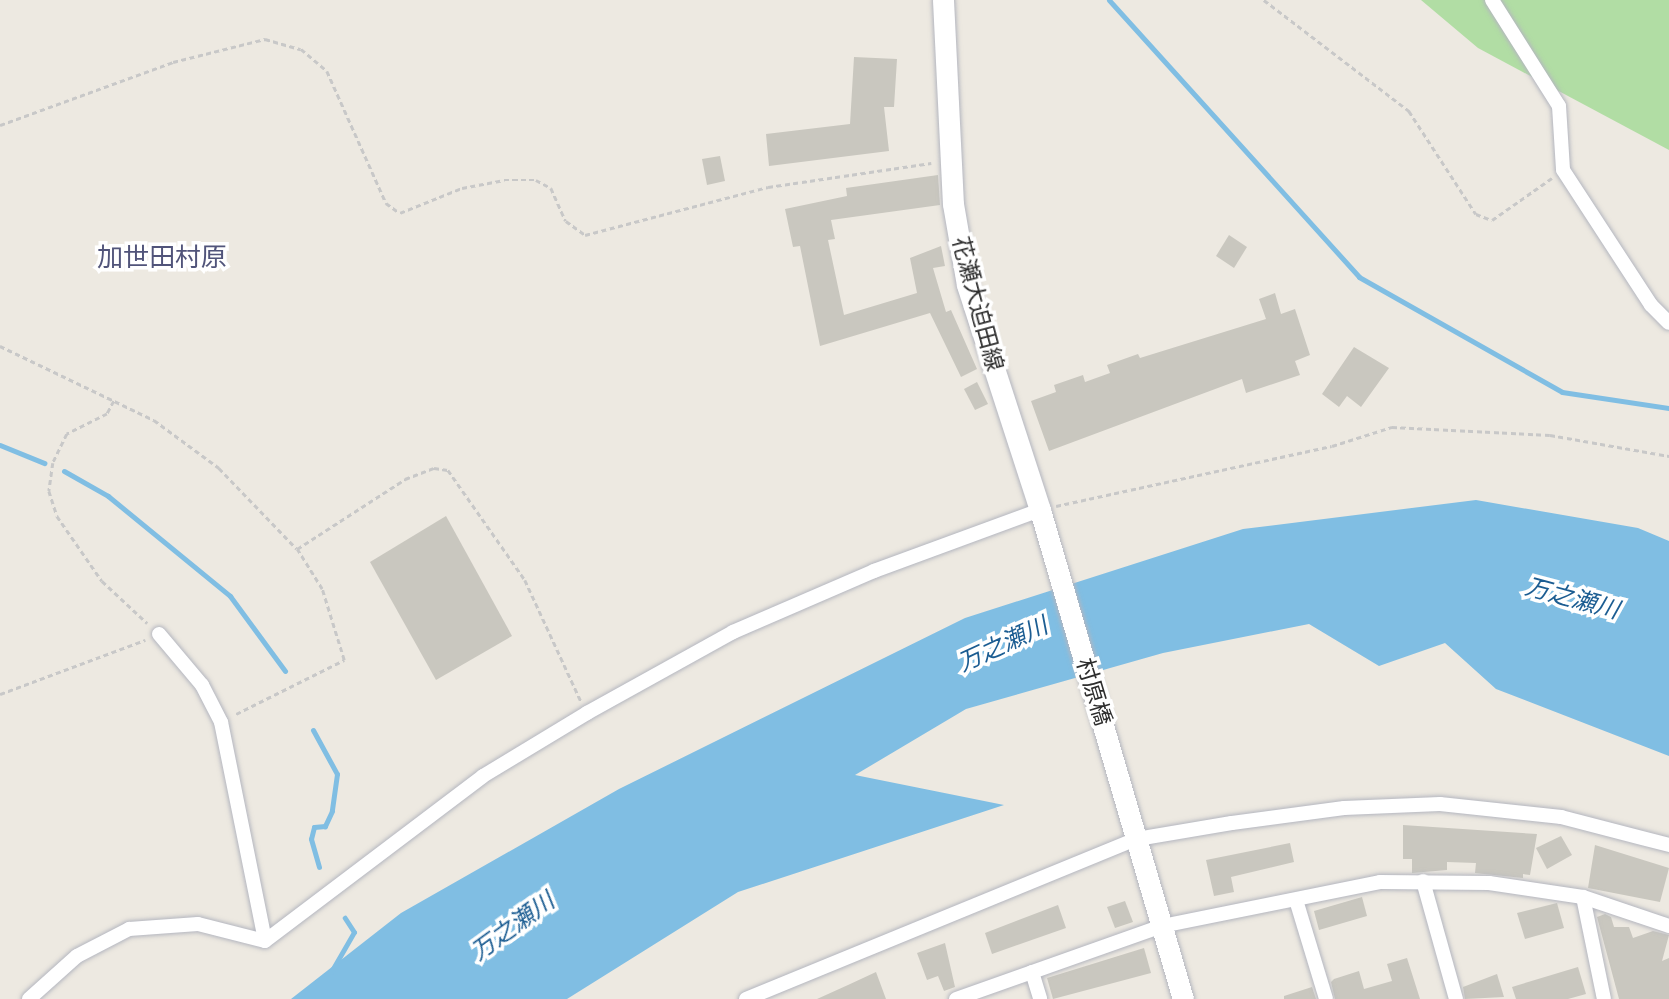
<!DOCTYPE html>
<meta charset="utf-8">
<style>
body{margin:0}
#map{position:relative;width:1669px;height:999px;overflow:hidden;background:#ede9e1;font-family:Karla,"Noto Sans JP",sans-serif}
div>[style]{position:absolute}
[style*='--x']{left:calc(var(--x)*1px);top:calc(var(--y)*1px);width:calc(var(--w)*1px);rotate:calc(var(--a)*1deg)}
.green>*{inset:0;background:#b1dda4}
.water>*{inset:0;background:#80bee3}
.stream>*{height:5px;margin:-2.5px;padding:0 2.5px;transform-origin:2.5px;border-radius:2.5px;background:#80bee3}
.building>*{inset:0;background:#c9c7bf}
.path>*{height:2.5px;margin-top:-1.25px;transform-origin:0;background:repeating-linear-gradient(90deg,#c8c8c8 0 5px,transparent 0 8.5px)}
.roads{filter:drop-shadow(0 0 2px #b4b6bf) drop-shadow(0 0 2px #b4b6bf)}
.street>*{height:14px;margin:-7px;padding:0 7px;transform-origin:7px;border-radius:7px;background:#fff}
.secondary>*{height:21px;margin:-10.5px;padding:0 10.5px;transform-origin:10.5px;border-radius:10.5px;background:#fff}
span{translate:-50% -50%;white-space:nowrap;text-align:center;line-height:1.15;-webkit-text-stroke:7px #fff;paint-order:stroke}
.street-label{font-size:23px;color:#2d2d2d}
.water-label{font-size:24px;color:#1c5d92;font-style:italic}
.quarter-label{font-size:26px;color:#51547a}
</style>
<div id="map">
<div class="green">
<i style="clip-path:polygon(1421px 0,1669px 0,1669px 150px,1478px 48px)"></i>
</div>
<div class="water">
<i style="clip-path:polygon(1476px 500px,1638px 528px,1669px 541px,1669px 756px,1496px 689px,1445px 643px,1379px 666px,1309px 624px,1163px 653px,966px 709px,855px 775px,1004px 805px,738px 892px,567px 999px,291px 999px,401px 913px,619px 789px,965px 618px,1243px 529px)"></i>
</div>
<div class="stream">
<i style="--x:1109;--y:0;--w:373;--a:47.9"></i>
<i style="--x:1359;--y:277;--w:233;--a:29.5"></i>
<i style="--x:1562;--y:392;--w:108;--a:8.5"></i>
<i style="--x:0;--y:445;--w:48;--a:22.2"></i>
<i style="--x:64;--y:471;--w:51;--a:29.6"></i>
<i style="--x:108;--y:496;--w:158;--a:39.3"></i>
<i style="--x:230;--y:596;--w:93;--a:53.7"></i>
<i style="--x:313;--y:730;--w:50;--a:61.4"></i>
<i style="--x:337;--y:774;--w:37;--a:98"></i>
<i style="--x:332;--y:811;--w:17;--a:115"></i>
<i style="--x:325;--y:826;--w:11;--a:175"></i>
<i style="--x:314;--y:827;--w:12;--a:104"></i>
<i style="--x:311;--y:839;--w:29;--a:74"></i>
<i style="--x:331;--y:972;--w:46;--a:-60.1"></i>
<i style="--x:354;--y:932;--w:17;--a:-123"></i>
</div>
<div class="building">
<i style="clip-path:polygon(854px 57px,897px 59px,894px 107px,884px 107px,889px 151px,769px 166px,766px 134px,850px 124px)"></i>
<i style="clip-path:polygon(720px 156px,725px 181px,707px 185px,702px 159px)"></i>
<i style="clip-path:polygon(938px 175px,940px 205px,831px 220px,835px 239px,828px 240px,844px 315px,917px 293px,910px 258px,941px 246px,945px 266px,933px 268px,946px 312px,951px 310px,977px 369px,961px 377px,930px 313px,820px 346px,800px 246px,793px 247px,785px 209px,847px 196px,846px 188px)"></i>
<i style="clip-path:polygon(1229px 235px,1247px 247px,1234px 268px,1216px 256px)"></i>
<i style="clip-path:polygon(1275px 293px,1281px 314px,1295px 309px,1310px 355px,1295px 361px,1300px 375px,1246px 393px,1242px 379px,1049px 451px,1031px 401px,1056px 392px,1054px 385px,1083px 375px,1085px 382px,1110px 373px,1107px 365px,1138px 354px,1140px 358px,1266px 319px,1259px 299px)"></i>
<i style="clip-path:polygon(1354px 347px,1389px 368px,1361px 407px,1347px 396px,1339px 407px,1322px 394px)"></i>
<i style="clip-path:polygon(977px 382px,988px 404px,975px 410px,964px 389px)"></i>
<i style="clip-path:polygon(446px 516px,512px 636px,436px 680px,370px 562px)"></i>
<i style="clip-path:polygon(1403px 825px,1537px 834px,1530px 875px,1523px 874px,1523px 878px,1475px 873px,1476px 863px,1447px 862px,1447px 870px,1412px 873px,1412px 859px,1403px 859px)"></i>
<i style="clip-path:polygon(1561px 836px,1572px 855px,1547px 869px,1536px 848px)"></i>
<i style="clip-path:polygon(1290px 843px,1294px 862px,1231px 877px,1234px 892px,1214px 896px,1206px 860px)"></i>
<i style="clip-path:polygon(1595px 845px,1669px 868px,1660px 902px,1588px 888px)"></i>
<i style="clip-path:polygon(1362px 897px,1367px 916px,1319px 930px,1314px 911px)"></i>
<i style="clip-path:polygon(1125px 901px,1133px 922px,1115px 928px,1107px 907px)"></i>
<i style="clip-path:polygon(1557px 903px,1564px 928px,1525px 939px,1517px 913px)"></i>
<i style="clip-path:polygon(1058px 905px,1066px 928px,992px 954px,985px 933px)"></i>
<i style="clip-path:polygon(1605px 914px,1611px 917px,1614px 927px,1629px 927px,1633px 938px,1653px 931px,1669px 935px,1662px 961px,1669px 958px,1669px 999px,1619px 999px,1597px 917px)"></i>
<i style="clip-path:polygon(945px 943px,955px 987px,944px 991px,938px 976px,927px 980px,917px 953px)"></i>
<i style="clip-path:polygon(1144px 948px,1151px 973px,1053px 999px,1047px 978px)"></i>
<i style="clip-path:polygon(1407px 958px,1420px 999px,1335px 999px,1331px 982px,1334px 979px,1359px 971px,1364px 989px,1392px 981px,1387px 964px)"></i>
<i style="clip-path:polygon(1578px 967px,1586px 994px,1568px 999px,1516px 999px,1512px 987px)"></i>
<i style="clip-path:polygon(876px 972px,886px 999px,817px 999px,848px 985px)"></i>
<i style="clip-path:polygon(1497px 974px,1504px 997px,1465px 999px,1463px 987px)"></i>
<i style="clip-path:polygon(1312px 987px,1316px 999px,1284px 999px,1284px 996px)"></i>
</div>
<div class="path">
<i style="--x:1264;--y:0;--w:183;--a:37.4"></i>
<i style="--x:1409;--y:111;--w:123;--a:57"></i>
<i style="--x:1476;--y:214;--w:17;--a:21"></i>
<i style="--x:1492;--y:220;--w:73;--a:-35"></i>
<i style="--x:0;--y:125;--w:184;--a:-20"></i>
<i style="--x:173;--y:62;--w:95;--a:-14"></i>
<i style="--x:265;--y:39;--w:37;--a:16"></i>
<i style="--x:301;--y:49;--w:34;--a:40"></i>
<i style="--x:327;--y:71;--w:145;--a:65.9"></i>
<i style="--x:386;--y:203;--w:17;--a:36"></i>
<i style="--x:400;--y:213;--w:67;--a:-22"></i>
<i style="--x:462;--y:188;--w:43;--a:-10.8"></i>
<i style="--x:504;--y:180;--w:32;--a:0"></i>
<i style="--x:536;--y:180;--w:17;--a:28"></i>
<i style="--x:551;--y:188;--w:36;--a:66"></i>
<i style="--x:566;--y:221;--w:24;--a:36"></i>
<i style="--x:585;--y:235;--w:189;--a:-14.7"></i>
<i style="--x:768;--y:187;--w:165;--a:-8.4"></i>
<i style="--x:0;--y:346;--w:171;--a:25.7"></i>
<i style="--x:154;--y:420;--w:81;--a:36.4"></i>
<i style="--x:219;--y:468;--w:112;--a:46.1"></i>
<i style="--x:297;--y:549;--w:129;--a:-32.9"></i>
<i style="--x:405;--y:479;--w:31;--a:-21"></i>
<i style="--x:434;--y:468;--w:14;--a:8"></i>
<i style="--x:448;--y:470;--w:134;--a:55"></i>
<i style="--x:525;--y:580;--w:133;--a:65.2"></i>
<i style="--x:114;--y:401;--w:15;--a:118"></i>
<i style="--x:107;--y:414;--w:45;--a:153.4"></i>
<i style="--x:67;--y:434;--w:32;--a:116"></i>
<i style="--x:53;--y:463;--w:28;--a:98"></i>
<i style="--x:49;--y:491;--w:26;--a:72"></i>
<i style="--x:57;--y:516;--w:79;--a:55.3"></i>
<i style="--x:102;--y:581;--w:62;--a:43"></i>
<i style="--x:1056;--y:506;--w:282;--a:-12.3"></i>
<i style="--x:1332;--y:446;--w:63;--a:-17.6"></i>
<i style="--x:1392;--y:427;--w:158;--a:2.9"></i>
<i style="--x:1550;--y:435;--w:121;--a:10"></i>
<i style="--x:0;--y:694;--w:155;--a:-20.4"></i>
<i style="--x:236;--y:714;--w:121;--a:-26.6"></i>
<i style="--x:344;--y:660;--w:74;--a:-107.2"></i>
<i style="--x:322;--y:589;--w:47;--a:-122"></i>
</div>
<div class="roads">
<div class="street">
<i style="--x:1492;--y:0;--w:125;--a:57.7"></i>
<i style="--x:1559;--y:106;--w:64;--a:86.4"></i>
<i style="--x:1563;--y:170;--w:161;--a:56.9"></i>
<i style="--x:1651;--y:305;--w:25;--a:45"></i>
<i style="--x:159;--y:634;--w:67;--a:49.9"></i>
<i style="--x:202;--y:685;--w:42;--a:62.8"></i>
<i style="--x:221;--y:722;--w:223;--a:78.6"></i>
<i style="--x:1423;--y:881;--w:123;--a:74.4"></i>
<i style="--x:1583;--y:897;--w:104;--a:78.4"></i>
<i style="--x:1296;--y:900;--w:103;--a:73.1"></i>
<i style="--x:265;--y:941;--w:273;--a:-37.1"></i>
<i style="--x:483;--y:776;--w:122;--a:-31.2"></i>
<i style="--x:587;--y:713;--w:167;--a:-29"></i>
<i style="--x:733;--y:632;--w:154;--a:-23.4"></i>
<i style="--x:874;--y:571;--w:177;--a:-20.2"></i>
<i style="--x:1032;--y:972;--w:28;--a:73"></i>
<i style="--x:29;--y:999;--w:64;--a:-41.9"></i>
<i style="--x:77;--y:956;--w:59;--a:-27.4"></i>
<i style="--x:129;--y:929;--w:69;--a:-4.1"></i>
<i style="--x:198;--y:924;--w:69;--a:14.2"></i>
<i style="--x:746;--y:999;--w:422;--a:-22.3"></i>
<i style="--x:1137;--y:839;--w:96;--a:-9.6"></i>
<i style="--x:1232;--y:823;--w:113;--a:-7.6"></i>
<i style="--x:1344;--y:808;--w:96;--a:-2.4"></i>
<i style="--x:1440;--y:804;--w:122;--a:6.1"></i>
<i style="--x:1561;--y:817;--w:112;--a:14.5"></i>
<i style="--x:956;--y:999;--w:219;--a:-19.5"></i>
<i style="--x:1162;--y:926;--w:222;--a:-11.4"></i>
<i style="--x:1380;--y:882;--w:109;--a:0.5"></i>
<i style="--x:1489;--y:883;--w:95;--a:8.5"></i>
<i style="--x:1583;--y:897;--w:91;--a:18.6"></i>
</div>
<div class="secondary">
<i style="--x:943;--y:0;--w:204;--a:87.2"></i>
<i style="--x:953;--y:204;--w:82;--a:80.2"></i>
<i style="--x:967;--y:285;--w:237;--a:72"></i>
<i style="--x:1040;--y:510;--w:509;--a:73.7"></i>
</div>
</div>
<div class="street-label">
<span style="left:977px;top:304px;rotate:75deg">花瀬大迫田線</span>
<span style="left:1093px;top:692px;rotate:73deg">村原橋</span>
</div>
<div class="water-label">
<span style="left:1572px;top:599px;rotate:15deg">万之瀬川</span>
<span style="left:1003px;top:645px;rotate:-25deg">万之瀬川</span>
<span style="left:513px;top:927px;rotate:-36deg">万之瀬川</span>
</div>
<div class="quarter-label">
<span style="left:162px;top:258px">加世田村原</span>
</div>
</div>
